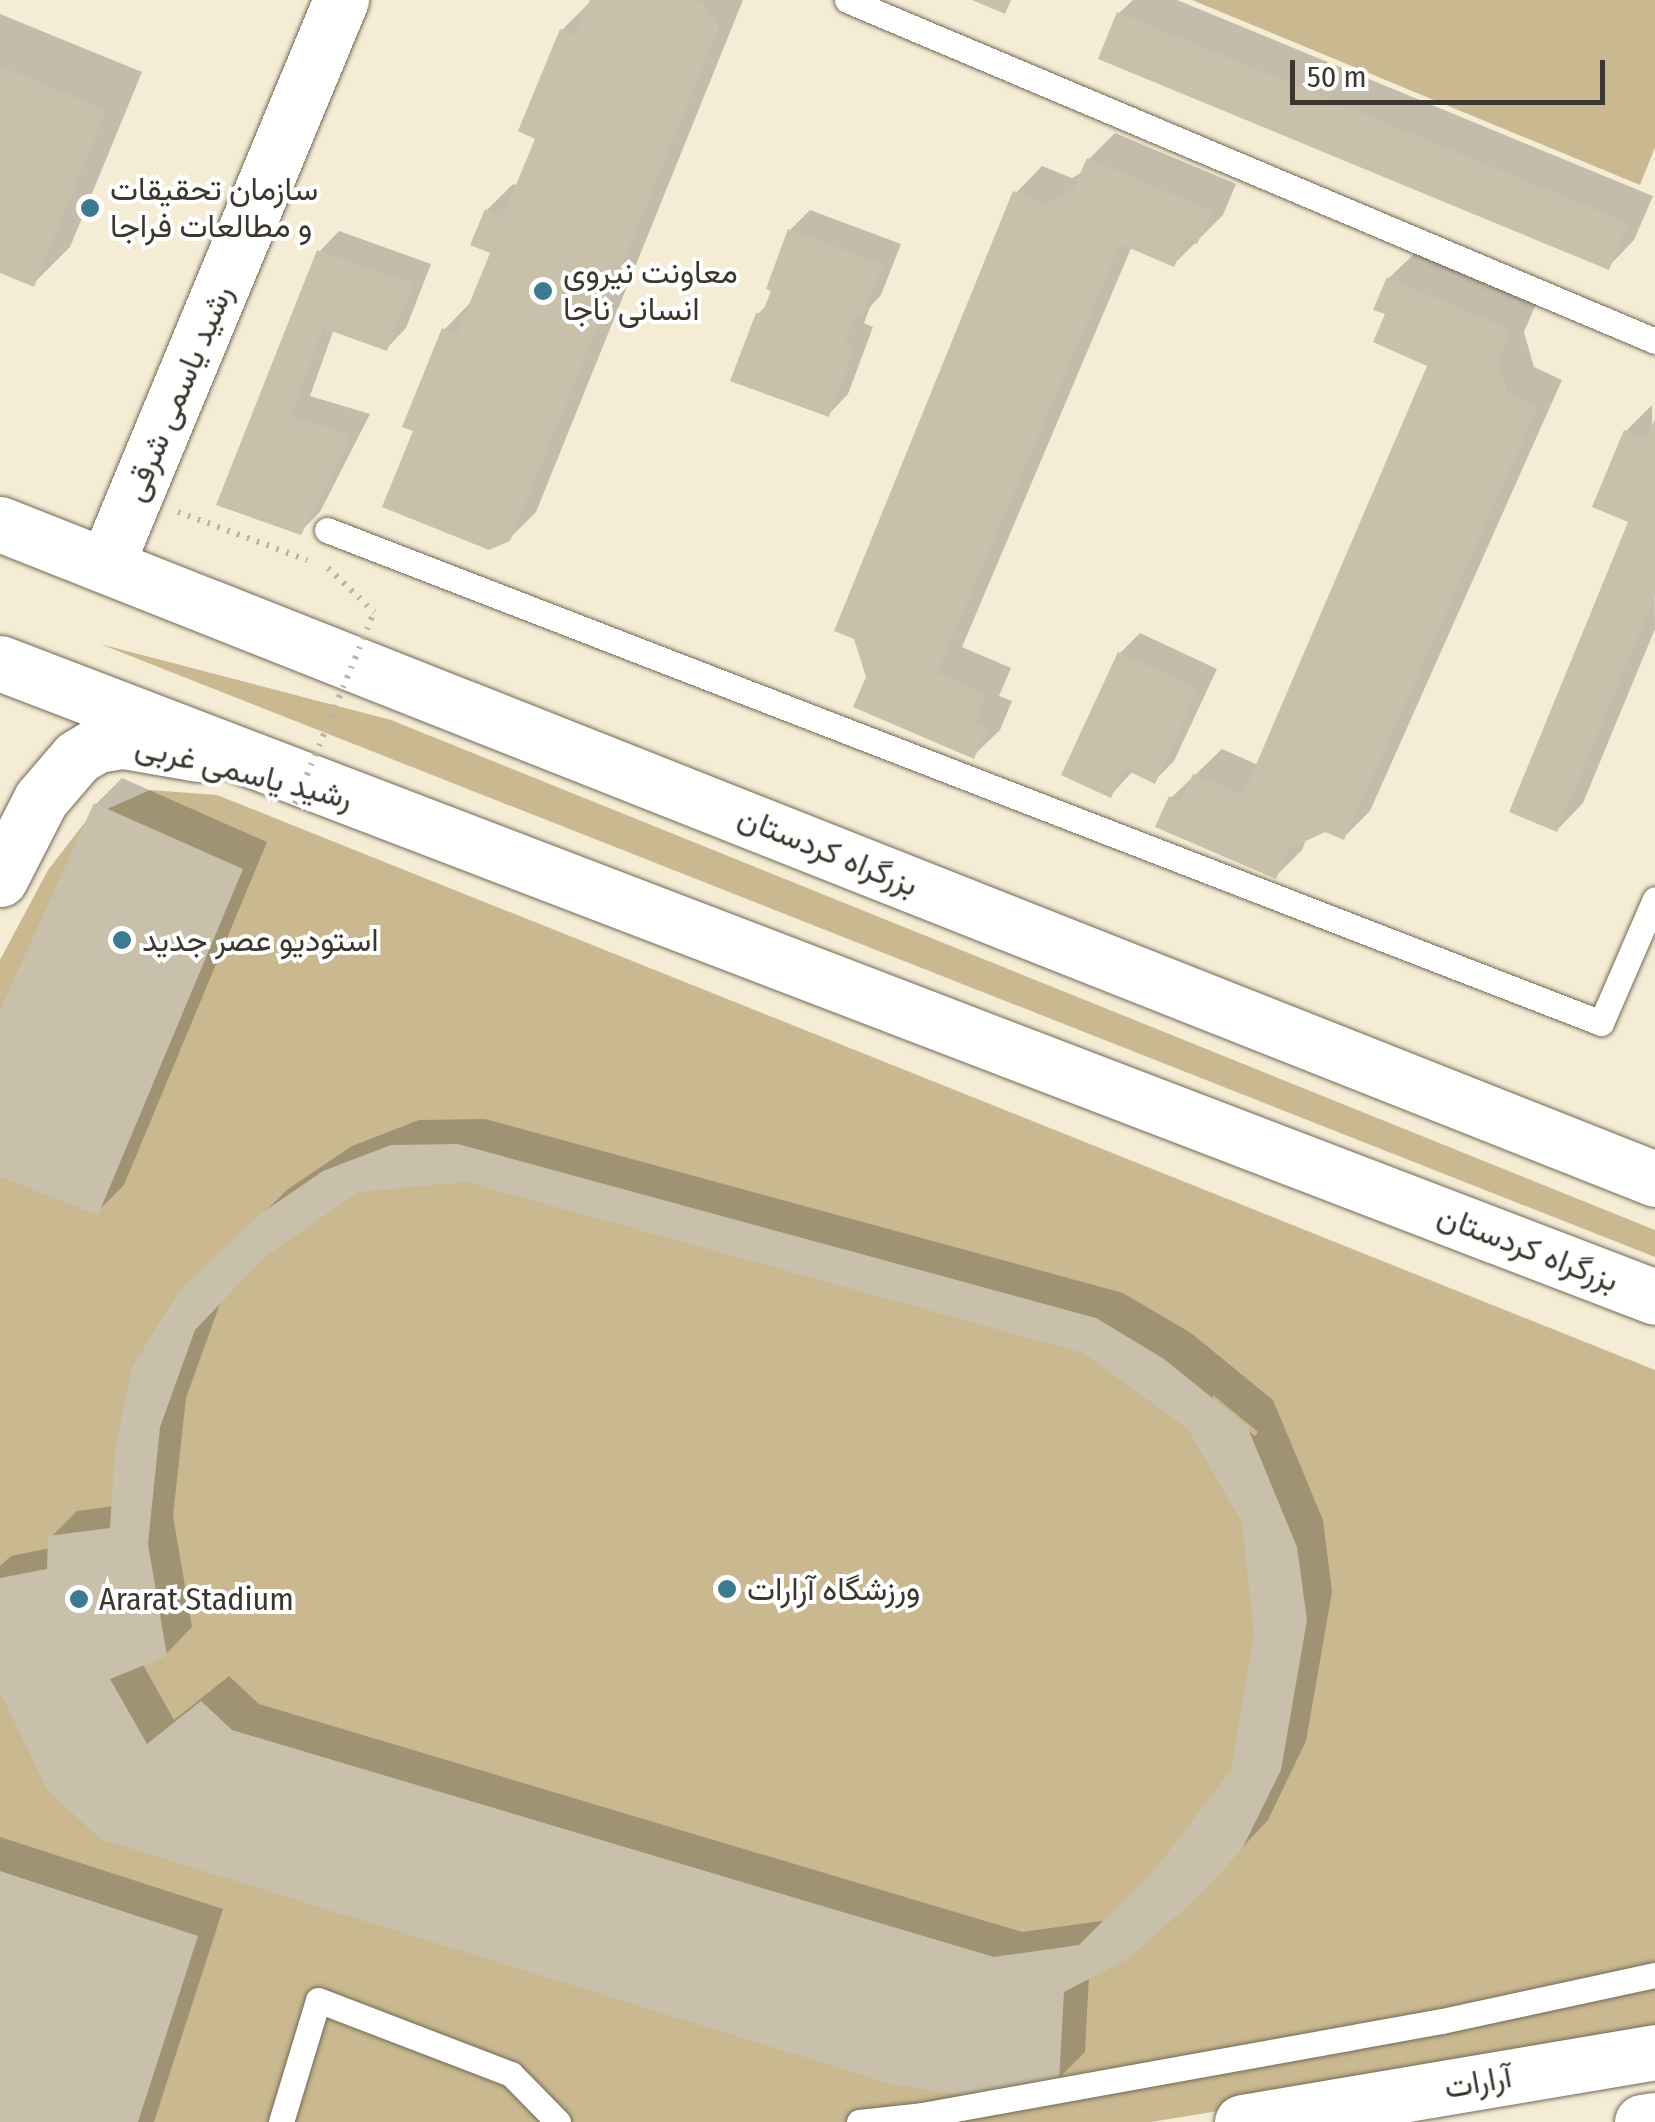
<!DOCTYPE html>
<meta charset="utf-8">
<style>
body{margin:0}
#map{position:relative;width:1655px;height:2122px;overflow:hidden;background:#f5ecd6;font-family:"Fira Sans Condensed",Vazirmatn,sans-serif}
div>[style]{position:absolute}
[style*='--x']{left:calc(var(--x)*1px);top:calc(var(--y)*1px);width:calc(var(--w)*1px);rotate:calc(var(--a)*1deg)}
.green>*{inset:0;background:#c9b890}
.shadow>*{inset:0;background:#0003}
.building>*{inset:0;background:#c9c0ab}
.path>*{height:6px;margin-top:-3px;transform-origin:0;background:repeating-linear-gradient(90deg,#bbb3a2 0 2.5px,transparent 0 10.5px)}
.roads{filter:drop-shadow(0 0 2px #726956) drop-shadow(0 0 2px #726956)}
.lane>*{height:25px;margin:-12.5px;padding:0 12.5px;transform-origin:12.5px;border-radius:12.5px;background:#fff}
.secondary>*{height:55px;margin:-27.5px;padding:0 27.5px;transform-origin:27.5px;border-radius:27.5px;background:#fff}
.highway>*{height:55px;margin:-27.5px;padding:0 27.5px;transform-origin:27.5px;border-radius:27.5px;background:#fff}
.path-bridge>*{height:6px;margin-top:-3px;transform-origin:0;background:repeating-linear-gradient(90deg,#bbb3a2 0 2.5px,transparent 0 10.5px)}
.dots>*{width:28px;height:28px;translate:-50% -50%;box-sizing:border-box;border:5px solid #fff;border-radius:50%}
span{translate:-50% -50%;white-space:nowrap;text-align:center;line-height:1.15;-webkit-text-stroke:8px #fff;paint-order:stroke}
.poi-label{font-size:32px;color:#3b372f}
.left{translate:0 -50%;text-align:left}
.street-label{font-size:32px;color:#3b372f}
.scale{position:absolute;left:1290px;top:60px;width:315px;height:45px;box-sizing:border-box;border:5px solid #3b372f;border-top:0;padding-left:12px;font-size:30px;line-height:35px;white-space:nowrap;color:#3b372f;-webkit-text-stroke:8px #fff;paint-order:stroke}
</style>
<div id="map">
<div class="green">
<i style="clip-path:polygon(1192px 0,1655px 0,1655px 147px,1640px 185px)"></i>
<i style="clip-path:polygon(100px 644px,391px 720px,1655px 1230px,1655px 1257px)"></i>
<i style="clip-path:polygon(150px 790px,217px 795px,1655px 1370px,1655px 2040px,1151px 2122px,0 2122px,0 960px,48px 870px,89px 817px)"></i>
</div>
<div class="shadow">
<i style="clip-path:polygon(592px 0,743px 0,536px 512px,509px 539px,416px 429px,444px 330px,470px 303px,493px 252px,487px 210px,513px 184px,518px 186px,539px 137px,562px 30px)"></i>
<i style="clip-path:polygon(1133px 0,1177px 0,1653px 196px,1634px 240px,1608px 267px,1119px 13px)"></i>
<i style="clip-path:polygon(0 14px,142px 72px,70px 247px,33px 284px,0 270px)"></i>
<i style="clip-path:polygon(1115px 133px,1236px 184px,1223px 215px,1174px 264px,1132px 246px,962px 647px,1011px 668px,999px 696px,1012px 701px,1000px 730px,973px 756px,869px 677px,1016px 193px,1042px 166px,1072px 178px,1083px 172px,1089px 159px)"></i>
<i style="clip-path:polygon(810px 210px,901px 244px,881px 295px,870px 307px,864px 323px,873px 327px,848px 394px,828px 415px,758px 314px,769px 303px,790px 230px)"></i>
<i style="clip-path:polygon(339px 231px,431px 264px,406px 328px,386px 349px,334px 329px,310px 396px,370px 414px,320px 512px,300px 532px,219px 503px,319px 252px)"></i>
<i style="clip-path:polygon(1416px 252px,1536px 304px,1524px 332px,1534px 367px,1562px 380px,1370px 811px,1344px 837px,1325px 829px,1307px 837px,1302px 850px,1276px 876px,1171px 798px,1222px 749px,1258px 765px,1430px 364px,1388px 313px,1389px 278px)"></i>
<i style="clip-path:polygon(1652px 405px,1655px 629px,1583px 803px,1557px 830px,1631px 520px,1626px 431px)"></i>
<i style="clip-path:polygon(1140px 633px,1217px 669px,1174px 761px,1154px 781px,1133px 771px,1111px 795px,1120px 653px)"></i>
<i style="clip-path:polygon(122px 778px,267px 842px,124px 1185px,97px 1212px,0 1174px,0 1017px,96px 804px)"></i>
<i style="clip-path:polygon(evenodd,485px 1119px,1123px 1293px,1191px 1333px,1273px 1400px,1323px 1520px,1332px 1592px,1306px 1741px,1268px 1820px,1226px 1865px,1089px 1976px,1085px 2052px,1058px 2079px,49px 1788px,0 1686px,0 1566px,11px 1556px,50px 1548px,51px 1537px,77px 1511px,114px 1506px,210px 1264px,288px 1189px,352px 1146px,419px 1120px,485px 1119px,466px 1180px,1084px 1351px,1189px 1426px,1245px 1521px,1256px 1635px,1234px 1771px,1159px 1869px,1108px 1920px,1022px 1932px,259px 1704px,229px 1676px,174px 1720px,142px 1663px,166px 1654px,192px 1627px,173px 1516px,186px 1398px,221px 1301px,267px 1253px,358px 1190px,466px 1180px,485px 1119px,1213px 1395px,1258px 1432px,1255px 1436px,1213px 1402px,1213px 1395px)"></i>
<i style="clip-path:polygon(0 1837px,223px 1909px,154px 2122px,0 2122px)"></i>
</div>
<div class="building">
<i style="clip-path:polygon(590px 0,695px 0,704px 4px,719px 26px,510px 541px,489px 550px,382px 507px,413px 431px,402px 427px,442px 328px,457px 334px,490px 253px,470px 245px,485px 209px,503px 216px,535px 139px,518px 131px,560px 29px,575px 35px)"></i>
<i style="clip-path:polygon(972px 0,1011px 0,1005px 14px)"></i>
<i style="clip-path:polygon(1117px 12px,1628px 223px,1609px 270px,1098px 59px)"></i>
<i style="clip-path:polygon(0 66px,106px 110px,34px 287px,0 273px)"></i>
<i style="clip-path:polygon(1087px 158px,1212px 211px,1197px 244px,1186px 239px,1174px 267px,1120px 244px,937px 673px,986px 695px,975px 722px,987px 728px,974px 759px,853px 707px,866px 677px,854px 639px,834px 631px,1013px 191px,1044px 204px,1074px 188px)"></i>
<i style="clip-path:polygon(788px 229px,883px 264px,862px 318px,855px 315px,845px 343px,855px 347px,829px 417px,730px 381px,756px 313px,762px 314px,771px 291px,766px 289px)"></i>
<i style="clip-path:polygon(317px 250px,413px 284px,387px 351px,323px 328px,291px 416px,352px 435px,301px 535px,216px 505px)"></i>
<i style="clip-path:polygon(1387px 277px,1511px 330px,1498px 360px,1508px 394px,1538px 407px,1344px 840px,1325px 832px,1289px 849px,1276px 879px,1155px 827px,1169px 796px,1181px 802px,1193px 774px,1243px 795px,1427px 366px,1373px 342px,1385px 314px,1373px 310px)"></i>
<i style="clip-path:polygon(1655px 419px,1655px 595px,1557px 832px,1509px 812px,1628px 522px,1592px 507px,1624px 430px,1647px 439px)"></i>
<i style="clip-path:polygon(1118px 652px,1198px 689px,1155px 784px,1124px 769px,1111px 798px,1061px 775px)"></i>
<i style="clip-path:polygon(94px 803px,243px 869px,98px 1215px,0 1177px,0 1010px)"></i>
<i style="clip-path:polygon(evenodd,458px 1144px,1096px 1318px,1164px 1359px,1247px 1426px,1297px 1547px,1307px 1620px,1281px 1770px,1242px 1849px,1200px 1895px,1129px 1958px,1064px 1992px,1059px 2081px,961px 2095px,891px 2084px,100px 1839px,47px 1789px,0 1692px,0 1578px,47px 1569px,48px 1536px,110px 1528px,115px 1450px,132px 1367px,180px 1290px,259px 1215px,323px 1171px,391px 1145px,458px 1144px,466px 1182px,1083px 1353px,1187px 1428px,1242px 1522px,1254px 1635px,1231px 1770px,1157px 1867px,1079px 1945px,994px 1957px,232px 1730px,201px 1701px,147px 1744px,110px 1679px,167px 1656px,148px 1544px,160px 1427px,195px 1330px,265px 1257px,358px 1192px,466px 1182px)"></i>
<i style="clip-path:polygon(0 1871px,198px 1936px,138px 2122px,0 2122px)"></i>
</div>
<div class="path">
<i style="--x:178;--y:512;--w:138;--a:20.4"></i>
<i style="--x:328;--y:568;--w:64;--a:43.7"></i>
</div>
<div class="roads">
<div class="lane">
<i style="--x:847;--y:0;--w:877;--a:22.88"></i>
<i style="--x:327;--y:530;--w:1366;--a:21.15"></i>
<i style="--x:1601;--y:1023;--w:135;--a:-66.5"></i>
<i style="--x:281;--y:2122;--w:127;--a:-73.1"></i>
<i style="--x:318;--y:2000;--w:207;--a:21"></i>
<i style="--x:511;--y:2074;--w:67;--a:45.6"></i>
<i style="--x:859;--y:2122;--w:63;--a:-6.3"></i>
<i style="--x:922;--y:2115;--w:528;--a:-10.25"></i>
<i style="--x:1442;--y:2021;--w:218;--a:-12.2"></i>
</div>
<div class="secondary">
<i style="--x:106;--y:565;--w:612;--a:-67.42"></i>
<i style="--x:0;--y:879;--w:90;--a:-62.9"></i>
<i style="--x:41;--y:799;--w:55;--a:-49.4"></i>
<i style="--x:77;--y:757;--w:23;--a:-31"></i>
<i style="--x:97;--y:745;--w:26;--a:-9"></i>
<i style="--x:123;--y:741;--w:76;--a:9.8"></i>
<i style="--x:1242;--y:2122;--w:419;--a:-9.6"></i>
<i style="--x:1642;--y:2122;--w:13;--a:-9"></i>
</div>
<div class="highway">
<i style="--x:0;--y:524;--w:1780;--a:21.59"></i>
<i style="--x:0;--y:663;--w:1772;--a:20.96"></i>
</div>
</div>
<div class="path-bridge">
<i style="--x:295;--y:804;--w:208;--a:-67.6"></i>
</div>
<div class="dots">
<i style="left:90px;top:208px;background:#3b7a8f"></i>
<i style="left:543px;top:291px;background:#3b7a8f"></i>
<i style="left:122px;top:940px;background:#3b7a8f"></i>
<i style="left:727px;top:1589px;background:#3b7a8f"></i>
<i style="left:79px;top:1599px;background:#3b7a8f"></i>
</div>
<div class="poi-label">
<span class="left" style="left:110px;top:208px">سازمان تحقیقات<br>و مطالعات فراجا</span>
<span class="left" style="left:563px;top:291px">معاونت نیروی<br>انسانی ناجا</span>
<span class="left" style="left:142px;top:940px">استودیو عصر جدید</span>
<span class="left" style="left:747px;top:1589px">ورزشگاه آرارات</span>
<span class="left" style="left:99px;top:1599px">Ararat Stadium</span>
</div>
<div class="street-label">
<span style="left:178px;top:393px;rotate:-67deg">رشید یاسمی شرقی</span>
<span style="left:244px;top:772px;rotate:14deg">رشید یاسمی غربی</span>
<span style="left:828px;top:851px;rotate:22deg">بزرگراه کردستان</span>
<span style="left:1528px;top:1248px;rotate:21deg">بزرگراه کردستان</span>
<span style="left:1478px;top:2082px;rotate:-10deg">آرارات</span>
</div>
<div class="scale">50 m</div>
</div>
